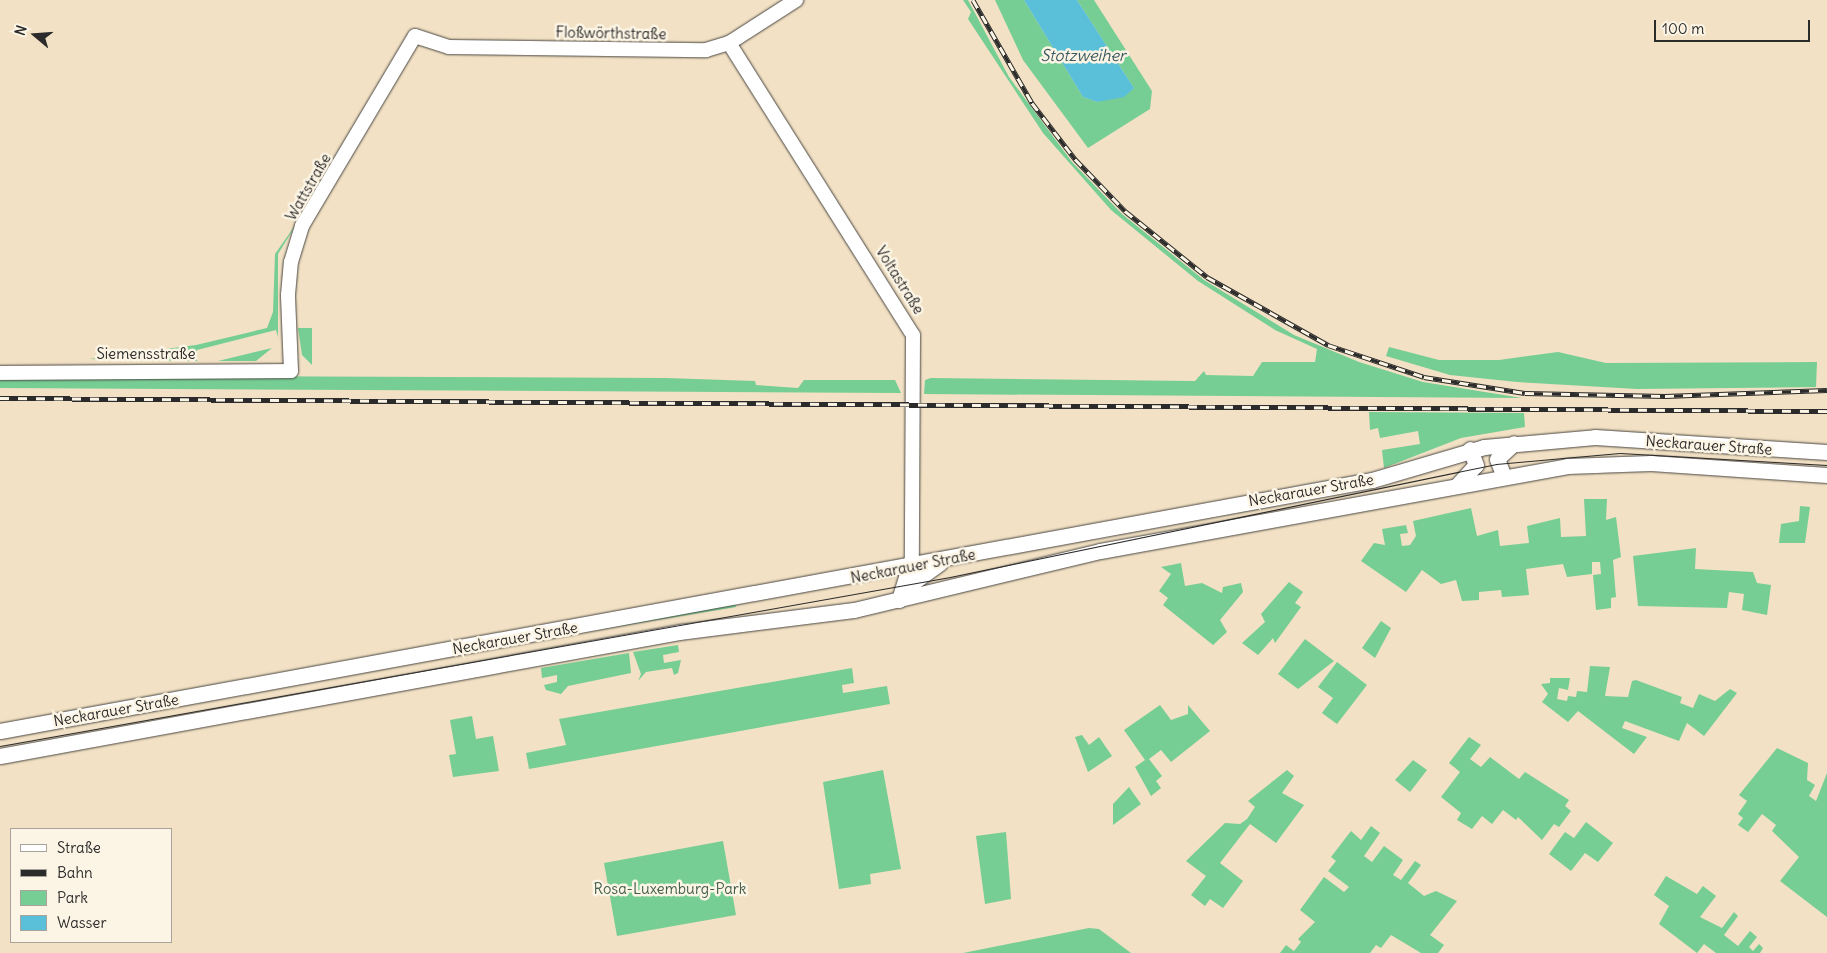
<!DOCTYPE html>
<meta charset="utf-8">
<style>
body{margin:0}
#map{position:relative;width:1827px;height:953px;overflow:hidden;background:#f2e1c4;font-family:Delius,sans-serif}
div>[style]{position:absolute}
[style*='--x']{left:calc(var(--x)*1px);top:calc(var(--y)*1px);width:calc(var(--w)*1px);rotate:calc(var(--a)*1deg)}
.green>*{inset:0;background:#77ce94}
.water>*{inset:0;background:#5abfd8}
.roads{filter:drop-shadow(0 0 1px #494642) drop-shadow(0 0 1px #494642)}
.secondary>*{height:14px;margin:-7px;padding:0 7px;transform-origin:7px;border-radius:7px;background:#fff}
.primary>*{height:15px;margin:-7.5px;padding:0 7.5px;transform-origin:7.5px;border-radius:7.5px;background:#fff}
.tram>*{height:1px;margin:-0.5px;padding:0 0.5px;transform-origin:0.5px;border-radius:0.5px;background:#2b2b2b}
.rail>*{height:5px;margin-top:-2.5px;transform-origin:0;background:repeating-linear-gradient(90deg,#fcf5e5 0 9px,#2b2b2b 0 18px);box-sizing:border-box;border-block:1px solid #2b2b2b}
span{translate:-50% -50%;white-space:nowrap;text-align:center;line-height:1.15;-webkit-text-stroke:5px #fcf5e5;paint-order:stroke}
.street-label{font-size:15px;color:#2b2b2b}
.park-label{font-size:15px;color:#425c4a}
.water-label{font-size:16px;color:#39575f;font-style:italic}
.legend{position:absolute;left:10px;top:828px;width:162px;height:115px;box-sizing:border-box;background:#fcf5e5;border:1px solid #a8a49b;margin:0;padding:6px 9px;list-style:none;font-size:15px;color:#2b2b2b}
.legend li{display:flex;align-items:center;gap:10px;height:25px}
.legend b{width:25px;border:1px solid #a8a49b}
.north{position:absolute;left:10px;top:10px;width:50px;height:50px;-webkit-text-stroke:4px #fcf5e5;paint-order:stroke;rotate:288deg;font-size:14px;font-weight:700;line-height:20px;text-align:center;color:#2b2b2b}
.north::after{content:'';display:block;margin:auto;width:18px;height:22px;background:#2b2b2b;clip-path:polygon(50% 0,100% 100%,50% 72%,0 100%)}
.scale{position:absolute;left:1654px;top:20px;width:156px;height:22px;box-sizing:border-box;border:2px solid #2b2b2b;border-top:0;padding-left:6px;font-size:15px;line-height:18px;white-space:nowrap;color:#2b2b2b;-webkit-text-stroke:4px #fcf5e5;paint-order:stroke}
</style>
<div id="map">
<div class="green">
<i style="clip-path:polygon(963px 0,968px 0,1009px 77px,1072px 162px,1122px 214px,1204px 280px,1294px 335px,1359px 362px,1423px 382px,1522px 398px,924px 394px,925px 380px,931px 378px,1195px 381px,1204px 371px,1206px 375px,1253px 376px,1262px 362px,1315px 362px,1317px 349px,1275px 330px,1198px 281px,1111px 210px,1043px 133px,968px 19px,971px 12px)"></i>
<i style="clip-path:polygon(995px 0,1024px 0,1083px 97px,1097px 102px,1134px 88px,1077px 0,1094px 0,1152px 91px,1150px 109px,1088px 148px,1023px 60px)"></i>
<i style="clip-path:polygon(301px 217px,278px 254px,278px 337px,276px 330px,197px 350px,197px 361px,89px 359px,196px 345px,267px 328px,273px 312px,275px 254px)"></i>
<i style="clip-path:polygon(298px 328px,312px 328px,312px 365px,302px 355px)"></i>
<i style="clip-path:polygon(1389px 347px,1439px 360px,1499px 360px,1558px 352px,1606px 363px,1817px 362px,1816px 387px,1637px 389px,1517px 382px,1450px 375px,1386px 356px)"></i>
<i style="clip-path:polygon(272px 348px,256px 361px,218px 361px)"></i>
<i style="clip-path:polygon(222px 376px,666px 378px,755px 381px,756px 385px,798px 388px,804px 380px,895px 380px,901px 393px,0 388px,0 379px)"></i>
<i style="clip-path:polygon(1369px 412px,1524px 413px,1525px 427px,1461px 438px,1384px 468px,1382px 450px,1420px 444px,1418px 431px,1380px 438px,1378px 428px,1370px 430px)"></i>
<i style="clip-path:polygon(1584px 499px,1607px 499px,1606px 520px,1616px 517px,1621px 557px,1613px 560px,1616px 597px,1611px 598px,1611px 608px,1596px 610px,1593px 575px,1601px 574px,1600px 562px,1592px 562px,1592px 574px,1567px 577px,1563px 564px,1526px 569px,1529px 595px,1502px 597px,1501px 590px,1479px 592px,1479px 600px,1462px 601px,1456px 580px,1441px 584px,1422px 570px,1406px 592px,1361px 561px,1374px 543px,1385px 545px,1382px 529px,1406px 525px,1408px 533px,1400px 534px,1402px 546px,1410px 545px,1416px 536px,1413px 521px,1471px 508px,1477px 536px,1498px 530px,1500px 546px,1529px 543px,1527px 526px,1560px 518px,1561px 537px,1586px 536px)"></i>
<i style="clip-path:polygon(1800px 506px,1810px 507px,1805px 543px,1779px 543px,1781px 524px,1799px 521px)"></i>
<i style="clip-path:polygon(1696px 548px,1695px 569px,1753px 572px,1757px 583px,1771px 585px,1767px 615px,1742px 610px,1744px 594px,1729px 592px,1727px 608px,1638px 606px,1633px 556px)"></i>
<i style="clip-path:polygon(1181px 563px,1185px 586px,1202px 583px,1222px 593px,1223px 587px,1241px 583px,1243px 592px,1220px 620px,1227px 632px,1213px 645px,1163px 605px,1168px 598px,1159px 591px,1171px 574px,1161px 567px)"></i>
<i style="clip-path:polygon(1289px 582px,1303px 592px,1295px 603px,1301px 607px,1275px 643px,1273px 638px,1258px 655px,1242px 643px,1265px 622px,1261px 614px)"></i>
<i style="clip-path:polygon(735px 603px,736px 607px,555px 637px,710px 609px)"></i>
<i style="clip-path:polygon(1381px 621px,1391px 628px,1375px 658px,1362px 648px)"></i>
<i style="clip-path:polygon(1305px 639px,1334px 661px,1298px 689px,1278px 674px)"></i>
<i style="clip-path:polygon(678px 645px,679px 652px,663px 655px,664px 663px,681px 660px,678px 673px,674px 675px,672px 668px,646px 672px,638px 681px,641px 674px,633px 652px)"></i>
<i style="clip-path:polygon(629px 653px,631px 673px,568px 686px,561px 694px,546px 690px,544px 685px,557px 682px,557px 675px,542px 678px,541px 668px)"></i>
<i style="clip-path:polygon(1337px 662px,1367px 685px,1337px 724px,1322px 713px,1333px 698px,1318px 687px)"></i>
<i style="clip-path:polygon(1590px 666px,1610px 667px,1605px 696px,1628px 697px,1632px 681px,1636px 680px,1682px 697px,1680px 703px,1693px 708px,1699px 694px,1715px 701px,1730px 689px,1737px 693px,1704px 736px,1687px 723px,1679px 741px,1625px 721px,1622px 728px,1647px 737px,1634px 754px,1578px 711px,1568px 722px,1542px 702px,1548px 694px,1541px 684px,1550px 683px,1550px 678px,1570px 678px,1568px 690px,1559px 688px,1557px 699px,1567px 701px,1568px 696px,1576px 697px,1577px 691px,1587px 692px)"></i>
<i style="clip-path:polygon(852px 668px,854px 683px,842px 685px,843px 693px,887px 686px,890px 704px,529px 769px,526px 753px,566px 745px,559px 719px)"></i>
<i style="clip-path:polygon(1160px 705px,1171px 720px,1188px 714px,1188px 705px,1210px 731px,1171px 762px,1161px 750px,1149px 759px,1162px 776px,1156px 781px,1161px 788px,1151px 796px,1135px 767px,1145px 760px,1124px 730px)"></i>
<i style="clip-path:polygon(472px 716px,476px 739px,493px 736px,499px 771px,453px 777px,449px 755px,456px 754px,450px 720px)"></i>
<i style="clip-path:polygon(1082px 735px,1089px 745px,1099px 737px,1112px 756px,1088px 772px,1075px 737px)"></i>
<i style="clip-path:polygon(1469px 737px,1481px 745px,1470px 759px,1481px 767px,1490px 757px,1519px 779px,1525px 772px,1569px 800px,1565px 806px,1571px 811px,1559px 827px,1554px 824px,1542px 840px,1518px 817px,1516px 820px,1503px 810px,1492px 824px,1482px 816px,1472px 829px,1457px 820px,1461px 813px,1441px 797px,1460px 772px,1449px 763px)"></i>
<i style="clip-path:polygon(1777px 748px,1808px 763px,1807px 780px,1815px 785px,1809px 796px,1816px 801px,1827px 773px,1827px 917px,1780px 881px,1799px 857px,1772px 831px,1776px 825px,1762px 814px,1748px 832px,1738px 825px,1743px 818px,1738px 814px,1747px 801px,1739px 795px)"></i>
<i style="clip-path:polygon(1413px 760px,1427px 770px,1410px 792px,1395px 780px)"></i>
<i style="clip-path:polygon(883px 770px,901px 869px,870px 874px,871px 884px,839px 889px,823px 782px)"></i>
<i style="clip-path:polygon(1287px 770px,1294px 776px,1282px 793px,1304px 805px,1276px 843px,1250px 824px,1220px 863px,1243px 881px,1223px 908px,1210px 899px,1205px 906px,1191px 895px,1206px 876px,1186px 861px,1225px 823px,1240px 824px,1247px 819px,1255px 807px,1248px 801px)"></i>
<i style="clip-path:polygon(1129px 787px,1141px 804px,1113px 825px,1113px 804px)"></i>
<i style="clip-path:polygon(1586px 822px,1613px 843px,1598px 862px,1585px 853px,1571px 871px,1549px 854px,1565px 832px,1574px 838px)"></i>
<i style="clip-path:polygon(1371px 826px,1380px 833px,1364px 856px,1372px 862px,1384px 846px,1403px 860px,1393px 875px,1401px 880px,1415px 861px,1421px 865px,1408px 883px,1424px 896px,1436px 891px,1457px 901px,1430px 935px,1444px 945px,1438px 953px,1421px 953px,1391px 935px,1381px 948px,1376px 945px,1370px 953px,1280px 953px,1286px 945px,1294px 951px,1301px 942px,1298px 939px,1315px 922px,1300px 910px,1324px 877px,1344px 892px,1349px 887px,1328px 871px,1336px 861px,1331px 857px,1351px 831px,1361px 840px)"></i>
<i style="clip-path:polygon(1006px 832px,1011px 899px,985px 904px,976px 836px)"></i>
<i style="clip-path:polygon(723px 841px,736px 915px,617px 936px,604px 863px)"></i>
<i style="clip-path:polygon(1666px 876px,1697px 894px,1703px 886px,1716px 896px,1700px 917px,1722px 928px,1734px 912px,1738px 916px,1724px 935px,1738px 946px,1750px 931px,1757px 937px,1749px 947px,1753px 951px,1759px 944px,1763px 948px,1760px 953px,1716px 953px,1704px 944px,1697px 953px,1659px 924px,1669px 906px,1654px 895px)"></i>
<i style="clip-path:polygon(1089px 928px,1099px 929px,1131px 953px,963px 953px)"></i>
</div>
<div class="water">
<i style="clip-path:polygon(1024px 0,1077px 0,1134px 88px,1124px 97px,1097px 102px,1083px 97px)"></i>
</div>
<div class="roads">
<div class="secondary">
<i style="--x:729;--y:43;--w:345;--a:57.8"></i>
<i style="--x:913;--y:335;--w:223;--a:90.3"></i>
<i style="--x:912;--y:558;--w:44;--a:107.2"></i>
<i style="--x:0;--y:373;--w:291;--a:-0.4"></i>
<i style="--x:291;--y:371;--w:76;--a:-92.3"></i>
<i style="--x:288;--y:295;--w:33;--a:-85"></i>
<i style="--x:291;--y:262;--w:38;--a:-73"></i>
<i style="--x:302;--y:226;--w:221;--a:-59.3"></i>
<i style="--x:415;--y:36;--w:36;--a:18"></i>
<i style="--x:449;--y:47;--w:257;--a:0.7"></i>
<i style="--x:706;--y:50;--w:24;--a:-17"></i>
<i style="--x:729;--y:43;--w:80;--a:-32.7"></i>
</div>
<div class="primary">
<i style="--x:1504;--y:477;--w:19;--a:-111"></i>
<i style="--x:1497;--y:459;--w:23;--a:-43"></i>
<i style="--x:1458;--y:484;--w:26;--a:-47"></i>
<i style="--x:1476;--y:465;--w:17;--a:-111"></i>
<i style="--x:899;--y:600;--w:20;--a:-53"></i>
<i style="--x:911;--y:584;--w:36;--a:-36"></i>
<i style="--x:0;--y:731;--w:1395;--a:-10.37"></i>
<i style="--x:1372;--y:480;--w:117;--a:-16.4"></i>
<i style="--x:1484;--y:447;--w:111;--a:-5.1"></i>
<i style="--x:1595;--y:437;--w:232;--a:3.7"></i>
<i style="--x:0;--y:756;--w:690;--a:-10.35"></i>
<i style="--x:679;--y:632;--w:176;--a:-7.2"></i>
<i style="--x:854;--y:610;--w:253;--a:-13.5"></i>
<i style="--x:1100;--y:551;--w:475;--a:-10.3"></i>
<i style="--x:1567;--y:466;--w:84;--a:-2"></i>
<i style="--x:1651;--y:463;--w:176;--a:3.9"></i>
</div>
</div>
<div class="tram">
<i style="--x:0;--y:746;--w:965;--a:-10.09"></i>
<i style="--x:950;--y:577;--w:558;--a:-11.69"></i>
<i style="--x:1496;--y:464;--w:124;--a:-5.1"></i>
<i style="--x:1620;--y:453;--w:207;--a:3.3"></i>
</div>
<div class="rail">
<i style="--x:973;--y:0;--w:119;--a:60.2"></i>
<i style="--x:1032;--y:103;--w:71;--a:52.5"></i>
<i style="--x:1075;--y:159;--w:72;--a:46.1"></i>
<i style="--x:1125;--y:211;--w:105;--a:38.8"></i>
<i style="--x:1207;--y:277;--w:139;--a:29.3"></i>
<i style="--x:1328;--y:345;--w:101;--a:18.4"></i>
<i style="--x:1424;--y:377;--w:102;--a:9"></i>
<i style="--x:1525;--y:393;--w:140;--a:1.2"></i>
<i style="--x:1665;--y:396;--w:162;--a:-2.1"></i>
<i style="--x:0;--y:398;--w:1827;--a:0.41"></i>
</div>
<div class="street-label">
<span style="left:611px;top:33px;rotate:1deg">Floßwörthstraße</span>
<span style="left:308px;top:187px;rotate:-60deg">Wattstraße</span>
<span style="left:900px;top:280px;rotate:58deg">Voltastraße</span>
<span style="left:146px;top:354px">Siemensstraße</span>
<span style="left:1709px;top:445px;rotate:4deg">Neckarauer Straße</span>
<span style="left:1311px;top:490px;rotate:-10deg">Neckarauer Straße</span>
<span style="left:913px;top:566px;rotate:-11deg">Neckarauer Straße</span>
<span style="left:515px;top:638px;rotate:-10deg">Neckarauer Straße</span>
<span style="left:116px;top:710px;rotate:-10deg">Neckarauer Straße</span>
</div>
<div class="park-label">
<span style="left:670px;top:889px">Rosa-Luxemburg-Park</span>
</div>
<div class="water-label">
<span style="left:1083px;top:55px">Stotzweiher</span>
</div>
<ul class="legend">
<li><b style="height:6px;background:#fff"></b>Straße</li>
<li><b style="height:6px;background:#2b2b2b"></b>Bahn</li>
<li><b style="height:14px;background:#77ce94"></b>Park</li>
<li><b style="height:14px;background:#5abfd8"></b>Wasser</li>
</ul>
<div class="north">N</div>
<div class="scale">100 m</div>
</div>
